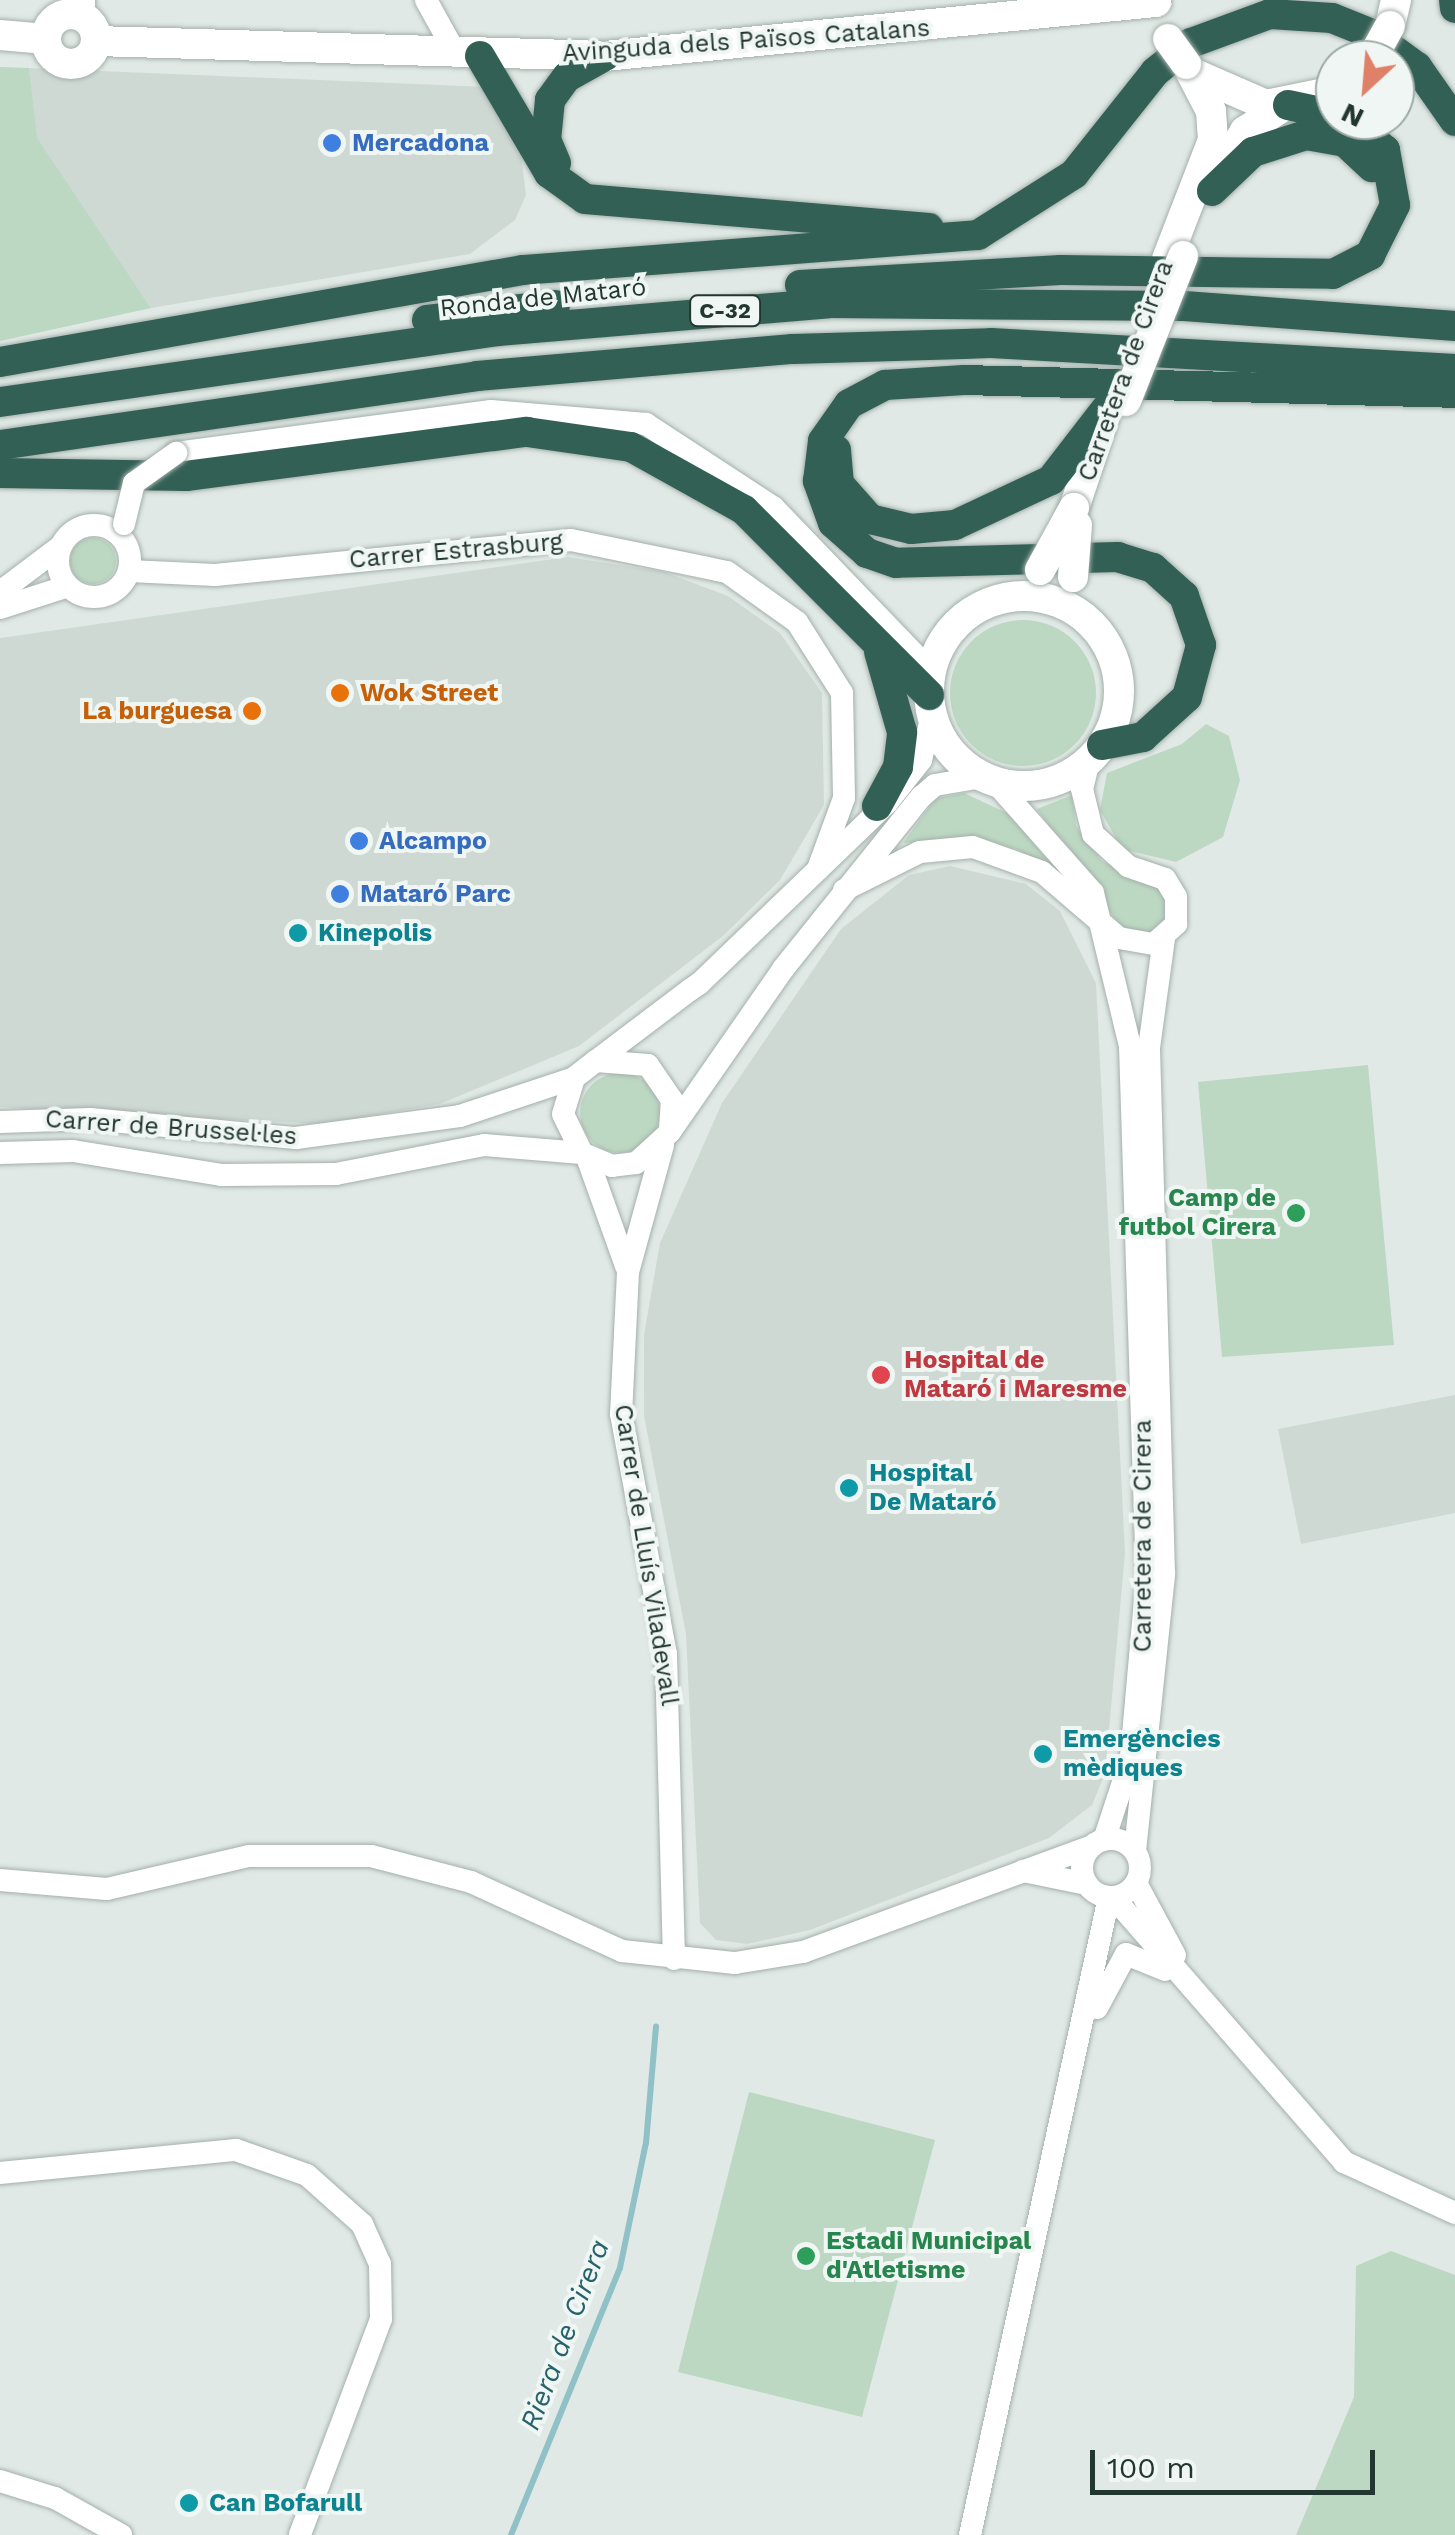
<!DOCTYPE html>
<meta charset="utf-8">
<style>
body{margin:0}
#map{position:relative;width:1455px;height:2535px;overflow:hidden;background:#e0e9e5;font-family:"Work Sans",sans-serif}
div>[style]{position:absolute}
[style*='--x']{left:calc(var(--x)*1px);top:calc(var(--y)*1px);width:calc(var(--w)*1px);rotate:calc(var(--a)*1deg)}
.built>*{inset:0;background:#cfd9d4}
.green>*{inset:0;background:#bcd8c2}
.round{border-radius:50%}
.stream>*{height:6px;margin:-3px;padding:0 3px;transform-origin:3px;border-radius:3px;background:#8fc1c7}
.roads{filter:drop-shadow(0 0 2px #a4b0ab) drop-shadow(0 0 2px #a4b0ab)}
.street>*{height:22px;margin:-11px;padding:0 11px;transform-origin:11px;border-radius:11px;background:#fff}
.street>.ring{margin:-11px;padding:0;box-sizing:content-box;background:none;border:22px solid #fff;border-radius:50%}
.secondary>*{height:30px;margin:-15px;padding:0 15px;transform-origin:15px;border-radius:15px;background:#fff}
.secondary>.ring{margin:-15px;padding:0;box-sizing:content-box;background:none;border:30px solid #fff;border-radius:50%}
.highway>*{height:30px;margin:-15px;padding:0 15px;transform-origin:15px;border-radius:15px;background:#336055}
.bridges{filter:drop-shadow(0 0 2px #a4b0ab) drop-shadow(0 0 2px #a4b0ab)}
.street-bridge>*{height:22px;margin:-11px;padding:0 11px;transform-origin:11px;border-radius:11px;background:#fff}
.secondary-bridge>*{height:30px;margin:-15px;padding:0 15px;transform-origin:15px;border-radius:15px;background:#fff}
.dots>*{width:28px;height:28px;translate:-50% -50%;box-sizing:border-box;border:5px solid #f0f6f3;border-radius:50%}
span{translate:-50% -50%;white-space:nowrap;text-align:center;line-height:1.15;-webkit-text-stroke:8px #f0f6f3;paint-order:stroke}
.shield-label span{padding:2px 8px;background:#f0f6f3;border:2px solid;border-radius:8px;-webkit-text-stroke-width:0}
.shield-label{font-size:22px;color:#233731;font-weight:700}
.street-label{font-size:25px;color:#233731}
.shop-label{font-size:25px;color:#366cbe;font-weight:700}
.left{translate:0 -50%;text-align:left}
.food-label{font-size:25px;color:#c56008;font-weight:700}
.right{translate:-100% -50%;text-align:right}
.culture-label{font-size:25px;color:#0d838f;font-weight:700}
.leisure-label{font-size:25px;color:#27864d;font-weight:700}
.health-label{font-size:25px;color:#be3a42;font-weight:700}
.water-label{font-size:28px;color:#26626b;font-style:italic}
.north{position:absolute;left:1315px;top:40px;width:100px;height:100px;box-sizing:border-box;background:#f0f6f3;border:2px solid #9eaaa5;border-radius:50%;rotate:206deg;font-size:28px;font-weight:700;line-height:40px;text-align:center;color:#233731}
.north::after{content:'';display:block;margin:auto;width:35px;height:45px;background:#df8168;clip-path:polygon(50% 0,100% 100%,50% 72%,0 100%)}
.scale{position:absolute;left:1090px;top:2450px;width:285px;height:45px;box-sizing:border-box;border:5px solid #233731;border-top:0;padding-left:12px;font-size:30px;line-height:35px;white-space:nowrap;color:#233731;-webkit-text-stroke:8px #f0f6f3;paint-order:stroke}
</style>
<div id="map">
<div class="built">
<i style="clip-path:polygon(29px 68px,488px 87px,519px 137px,526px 195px,515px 220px,470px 254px,151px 308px,36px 138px)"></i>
<i style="clip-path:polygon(568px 557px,664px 572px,728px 596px,780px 633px,822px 693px,824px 805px,780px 880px,723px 936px,579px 1046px,440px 1104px,321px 1124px,0 1107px,0 638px)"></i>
<i style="clip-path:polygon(950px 866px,1026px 884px,1060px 911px,1096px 983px,1125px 1553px,1105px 1774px,1092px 1805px,1049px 1838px,810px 1930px,747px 1944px,716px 1940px,700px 1923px,686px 1634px,644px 1416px,644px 1335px,660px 1243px,722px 1103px,841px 929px,909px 875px)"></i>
<i style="clip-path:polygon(1455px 1395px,1455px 1513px,1301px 1544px,1278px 1429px)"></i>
</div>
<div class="green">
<i style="clip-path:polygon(0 67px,29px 68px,37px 138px,151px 308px,0 341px)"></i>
<i class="round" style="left:70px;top:538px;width:46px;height:46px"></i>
<i class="round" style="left:950px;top:620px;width:146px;height:146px"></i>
<i style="clip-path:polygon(1206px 724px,1229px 736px,1240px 780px,1223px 837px,1176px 862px,1122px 849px,1100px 810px,1107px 773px,1182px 744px)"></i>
<i style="clip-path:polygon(964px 793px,1009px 814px,1059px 874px,1016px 849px,973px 839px,903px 843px,936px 798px)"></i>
<i style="clip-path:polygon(1072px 795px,1076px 826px,1102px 861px,1164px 891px,1168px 918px,1146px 937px,1120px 926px,1037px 809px)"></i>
<i style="clip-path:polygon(1368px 1065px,1394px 1345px,1222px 1357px,1198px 1082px)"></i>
<i class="round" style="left:580px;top:1073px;width:80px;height:80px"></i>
<i style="clip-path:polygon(749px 2092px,935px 2140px,862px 2417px,678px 2372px)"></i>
<i style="clip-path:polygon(1391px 2251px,1455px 2275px,1455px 2535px,1296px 2535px,1354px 2397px,1356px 2266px)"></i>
</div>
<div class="stream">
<i style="--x:511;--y:2535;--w:288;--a:-67.8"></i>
<i style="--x:620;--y:2268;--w:128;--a:-78.3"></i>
<i style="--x:646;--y:2143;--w:117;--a:-85.1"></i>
</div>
<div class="roads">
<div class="street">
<i style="--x:84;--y:0;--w:18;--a:90"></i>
<i style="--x:426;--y:0;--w:64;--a:61"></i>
<i style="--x:176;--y:453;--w:318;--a:-7.6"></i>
<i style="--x:491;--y:411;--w:156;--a:4.8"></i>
<i style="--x:646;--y:424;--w:152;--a:33.2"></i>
<i style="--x:773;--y:507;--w:228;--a:46.1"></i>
<i class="ring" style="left:58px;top:525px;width:50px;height:50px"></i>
<i style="--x:129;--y:571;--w:86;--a:2.7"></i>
<i style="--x:215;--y:575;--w:358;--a:-5.6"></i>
<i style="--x:571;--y:540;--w:159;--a:11.6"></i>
<i style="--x:727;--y:572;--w:86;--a:35.5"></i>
<i style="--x:797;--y:622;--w:84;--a:57.6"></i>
<i style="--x:842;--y:693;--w:105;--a:88.9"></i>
<i style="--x:844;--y:798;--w:76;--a:110.1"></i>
<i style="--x:0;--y:592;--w:76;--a:-37"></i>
<i style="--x:0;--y:608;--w:71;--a:-17.9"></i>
<i style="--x:994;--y:781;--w:149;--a:48.5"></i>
<i style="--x:1093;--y:893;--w:157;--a:76.4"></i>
<i style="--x:1130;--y:1046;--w:532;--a:88.17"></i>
<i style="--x:1147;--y:1578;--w:181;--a:95.1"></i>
<i style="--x:1131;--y:1758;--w:86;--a:108.2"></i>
<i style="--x:844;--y:890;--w:85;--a:-26.6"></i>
<i style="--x:920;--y:852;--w:53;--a:-5.4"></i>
<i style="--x:973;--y:847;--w:73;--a:19.9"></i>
<i style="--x:1042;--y:872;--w:101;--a:40.6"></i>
<i style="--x:1119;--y:938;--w:36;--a:10"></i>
<i style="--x:1154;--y:944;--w:30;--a:-42"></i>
<i style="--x:1176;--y:924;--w:27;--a:-90"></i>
<i style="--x:1176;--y:897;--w:21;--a:-121"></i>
<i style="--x:1165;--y:879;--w:39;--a:-161"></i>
<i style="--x:1128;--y:866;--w:47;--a:-137.6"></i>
<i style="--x:1093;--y:834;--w:46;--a:-103.7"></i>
<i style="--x:1082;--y:789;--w:30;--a:-76"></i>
<i style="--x:596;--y:1061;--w:52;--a:4.4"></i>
<i style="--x:648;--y:1065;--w:42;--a:55.6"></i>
<i style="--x:672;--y:1100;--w:32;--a:94"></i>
<i style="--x:670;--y:1132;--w:46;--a:137.6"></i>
<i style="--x:636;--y:1163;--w:24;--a:173"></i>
<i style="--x:612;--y:1166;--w:33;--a:-157"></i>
<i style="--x:582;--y:1153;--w:43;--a:-116"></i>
<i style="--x:563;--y:1114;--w:38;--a:-73"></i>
<i style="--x:574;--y:1078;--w:28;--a:-38"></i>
<i style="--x:596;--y:1061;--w:118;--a:-37.1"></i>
<i style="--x:690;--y:990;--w:12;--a:-35"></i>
<i style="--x:700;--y:983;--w:260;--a:-43.9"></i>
<i style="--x:887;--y:803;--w:55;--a:-51.7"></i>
<i style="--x:921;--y:760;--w:46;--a:-76.3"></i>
<i style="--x:0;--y:1122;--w:90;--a:-1.9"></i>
<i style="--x:90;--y:1119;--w:207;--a:5.3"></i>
<i style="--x:296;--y:1138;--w:165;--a:-7.6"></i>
<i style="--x:460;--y:1116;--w:120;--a:-18.4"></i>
<i style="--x:672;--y:1129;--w:195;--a:-55.2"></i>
<i style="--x:783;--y:969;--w:221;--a:-51.3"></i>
<i style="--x:921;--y:797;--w:18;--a:-41"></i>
<i style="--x:935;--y:785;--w:48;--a:-9.7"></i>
<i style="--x:663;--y:1145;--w:132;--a:105.4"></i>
<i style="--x:628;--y:1272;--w:142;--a:92.8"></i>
<i style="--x:621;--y:1414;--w:244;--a:79.4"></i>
<i style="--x:666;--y:1654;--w:305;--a:88.5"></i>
<i style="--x:0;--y:1153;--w:73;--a:-1.6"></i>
<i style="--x:73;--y:1151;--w:150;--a:9.2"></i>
<i style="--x:221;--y:1175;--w:115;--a:-0.5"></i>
<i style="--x:336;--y:1174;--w:151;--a:-11.1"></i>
<i style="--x:484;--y:1145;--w:98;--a:4.7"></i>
<i style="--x:587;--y:1157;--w:116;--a:70.3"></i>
<i class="ring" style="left:1082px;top:1839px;width:36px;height:36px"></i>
<i style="--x:1135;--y:1851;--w:280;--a:-84"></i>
<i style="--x:1164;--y:1573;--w:525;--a:-91.64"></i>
<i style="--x:1149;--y:1048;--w:111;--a:-82.2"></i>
<i style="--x:1023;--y:1871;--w:65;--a:11.5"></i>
<i style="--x:0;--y:1880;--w:107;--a:4.8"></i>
<i style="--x:107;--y:1889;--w:146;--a:-13.1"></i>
<i style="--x:249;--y:1856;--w:122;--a:0"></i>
<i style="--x:371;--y:1856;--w:103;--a:14.6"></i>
<i style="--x:471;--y:1882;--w:166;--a:24.6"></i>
<i style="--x:622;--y:1951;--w:114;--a:6.1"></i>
<i style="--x:735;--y:1963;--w:69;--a:-9.2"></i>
<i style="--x:803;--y:1952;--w:308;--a:-20.1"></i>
<i style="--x:1136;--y:1883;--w:82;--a:61.6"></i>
<i style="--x:1113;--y:1897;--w:352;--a:48.9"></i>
<i style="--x:1344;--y:2162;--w:122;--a:24.7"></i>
<i style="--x:1097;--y:2008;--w:61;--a:-61.8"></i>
<i style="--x:1126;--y:1954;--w:42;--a:22.3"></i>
<i style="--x:0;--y:2173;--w:237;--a:-5.6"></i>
<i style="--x:236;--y:2150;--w:75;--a:19.4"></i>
<i style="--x:307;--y:2175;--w:74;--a:41.7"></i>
<i style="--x:362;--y:2224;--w:44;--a:65.8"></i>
<i style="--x:380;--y:2264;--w:55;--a:89"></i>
<i style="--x:381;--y:2319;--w:231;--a:110.6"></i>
<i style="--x:0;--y:2481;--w:58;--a:17.2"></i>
<i style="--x:55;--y:2498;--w:76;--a:29.3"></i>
<i style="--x:970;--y:2535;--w:653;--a:-77.71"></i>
</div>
<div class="secondary">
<i class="ring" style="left:46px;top:14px;width:20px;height:20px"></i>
<i style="--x:1390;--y:26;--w:27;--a:-77"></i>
<i style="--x:0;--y:35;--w:46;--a:5"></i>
<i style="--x:96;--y:41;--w:509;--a:1.69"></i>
<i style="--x:605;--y:56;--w:554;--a:-5.6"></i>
<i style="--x:1195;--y:74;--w:77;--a:23.6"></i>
<i style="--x:1266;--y:105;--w:70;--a:-11.5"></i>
<i style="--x:1217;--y:178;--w:55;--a:-59.2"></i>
<i style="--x:1245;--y:131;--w:46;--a:-32.7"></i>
<i style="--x:1167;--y:259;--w:128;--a:-68.9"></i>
<i style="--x:1213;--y:140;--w:29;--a:-94"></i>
<i style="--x:1211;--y:111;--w:50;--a:-117.6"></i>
<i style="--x:1074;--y:508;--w:116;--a:-71.4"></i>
<i class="ring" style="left:929px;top:596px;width:160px;height:160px"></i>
</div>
<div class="highway">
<i style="--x:1454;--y:0;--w:8;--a:83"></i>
<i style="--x:480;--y:56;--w:136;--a:59.5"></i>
<i style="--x:549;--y:173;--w:44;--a:35.8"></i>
<i style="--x:585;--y:199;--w:345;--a:4.8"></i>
<i style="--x:1288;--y:105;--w:48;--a:12"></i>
<i style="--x:556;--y:163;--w:25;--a:-113"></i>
<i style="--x:546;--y:140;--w:40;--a:-84.3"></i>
<i style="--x:550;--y:100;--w:29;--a:-54"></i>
<i style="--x:567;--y:77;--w:43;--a:-28.9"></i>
<i style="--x:1212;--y:191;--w:57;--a:-43.6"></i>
<i style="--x:1253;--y:152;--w:56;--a:-17.8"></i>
<i style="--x:1306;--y:135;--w:40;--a:10"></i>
<i style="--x:1345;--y:142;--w:37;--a:43"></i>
<i style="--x:800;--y:285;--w:261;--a:-3.3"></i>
<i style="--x:1061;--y:270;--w:272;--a:0.8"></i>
<i style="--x:1333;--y:274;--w:42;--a:-27.2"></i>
<i style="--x:1370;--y:255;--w:56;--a:-63.4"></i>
<i style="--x:1395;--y:205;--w:56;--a:-100.3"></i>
<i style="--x:1385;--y:150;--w:47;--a:-140.2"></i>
<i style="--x:427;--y:320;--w:129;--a:-6.7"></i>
<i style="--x:0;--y:362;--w:531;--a:-9.98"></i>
<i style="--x:523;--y:270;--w:456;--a:-4.4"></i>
<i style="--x:978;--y:235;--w:114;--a:-32.4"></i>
<i style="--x:1074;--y:174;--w:130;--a:-51.5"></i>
<i style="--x:1155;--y:72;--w:46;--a:-38.9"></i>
<i style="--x:1191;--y:43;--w:84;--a:-20.2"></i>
<i style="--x:1270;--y:14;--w:62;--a:3.7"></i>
<i style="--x:1332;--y:18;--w:43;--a:21.8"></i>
<i style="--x:1372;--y:34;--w:56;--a:36.3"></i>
<i style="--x:1417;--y:67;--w:66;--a:54.9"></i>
<i style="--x:0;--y:402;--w:503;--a:-8.11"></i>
<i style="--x:498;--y:331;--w:332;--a:-4.8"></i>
<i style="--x:829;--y:303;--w:355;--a:0.5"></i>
<i style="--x:1184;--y:306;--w:272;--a:4.2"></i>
<i style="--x:0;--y:445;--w:482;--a:-8.2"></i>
<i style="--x:477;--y:376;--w:317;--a:-4.9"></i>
<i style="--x:793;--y:349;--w:198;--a:-1.7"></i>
<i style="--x:991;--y:343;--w:465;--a:3.2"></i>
<i style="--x:836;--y:450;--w:34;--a:85"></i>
<i style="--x:839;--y:484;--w:47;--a:48.5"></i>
<i style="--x:870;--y:519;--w:42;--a:13.7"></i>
<i style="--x:911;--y:529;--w:44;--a:-5.2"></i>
<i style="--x:955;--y:525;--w:106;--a:-25.1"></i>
<i style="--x:1051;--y:480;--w:95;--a:-52.3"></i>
<i style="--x:0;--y:473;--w:186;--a:0.9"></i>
<i style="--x:186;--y:476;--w:344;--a:-7.4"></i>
<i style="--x:527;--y:432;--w:105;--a:8.2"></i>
<i style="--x:631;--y:447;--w:129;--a:29.1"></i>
<i style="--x:744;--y:510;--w:262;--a:45"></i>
<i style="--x:1102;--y:745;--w:42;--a:-11"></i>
<i style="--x:1143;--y:737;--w:59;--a:-42.3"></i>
<i style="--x:1187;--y:697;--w:54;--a:-74.9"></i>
<i style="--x:1201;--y:645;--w:52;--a:-109.1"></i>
<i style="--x:1184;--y:596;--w:42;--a:-137.9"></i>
<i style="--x:1153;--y:568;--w:37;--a:-163"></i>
<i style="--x:1118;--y:557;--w:222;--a:178.5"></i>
<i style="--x:896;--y:563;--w:31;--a:-161"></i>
<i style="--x:867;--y:553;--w:45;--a:-138.6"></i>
<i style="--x:833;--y:523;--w:45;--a:-109.7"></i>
<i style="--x:818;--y:481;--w:40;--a:-82.9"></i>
<i style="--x:823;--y:441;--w:45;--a:-54.9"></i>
<i style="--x:849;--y:404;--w:41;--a:-27.8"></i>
<i style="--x:885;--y:385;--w:79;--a:-3.6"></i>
<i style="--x:964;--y:380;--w:491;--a:1.5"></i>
<i style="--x:877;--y:806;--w:44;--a:-61.7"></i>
<i style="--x:898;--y:767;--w:35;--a:-83"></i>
<i style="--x:902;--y:732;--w:83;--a:-106"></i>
</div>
</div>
<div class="bridges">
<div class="street-bridge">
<i style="--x:124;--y:524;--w:42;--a:-76.3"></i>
<i style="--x:134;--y:483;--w:52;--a:-35.5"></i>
</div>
<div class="secondary-bridge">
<i style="--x:1168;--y:39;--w:31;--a:54"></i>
<i style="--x:1371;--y:60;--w:39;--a:-61"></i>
<i style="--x:1126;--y:401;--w:156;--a:-68.5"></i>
<i style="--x:1040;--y:570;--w:71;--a:-61.3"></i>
<i style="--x:1073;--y:577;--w:52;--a:-85.6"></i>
</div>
</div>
<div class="dots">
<i style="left:332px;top:143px;background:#3f7fe0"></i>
<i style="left:340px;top:693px;background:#e8710a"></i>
<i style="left:252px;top:711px;background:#e8710a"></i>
<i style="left:359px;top:841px;background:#3f7fe0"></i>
<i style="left:340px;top:894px;background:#3f7fe0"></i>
<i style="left:298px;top:933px;background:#0f9aa8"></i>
<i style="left:1296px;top:1213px;background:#2e9e5b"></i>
<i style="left:881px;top:1375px;background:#e0444e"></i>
<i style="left:849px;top:1488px;background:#0f9aa8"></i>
<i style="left:1043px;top:1754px;background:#0f9aa8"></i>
<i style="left:806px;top:2256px;background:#2e9e5b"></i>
<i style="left:189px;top:2503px;background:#0f9aa8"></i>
</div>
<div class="shield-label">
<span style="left:725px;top:311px">C-32</span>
</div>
<div class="street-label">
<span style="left:746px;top:41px;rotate:-4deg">Avinguda dels Països Catalans</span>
<span style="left:543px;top:298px;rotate:-6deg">Ronda de Mataró</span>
<span style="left:1126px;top:371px;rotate:-70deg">Carretera de Cirera</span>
<span style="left:456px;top:551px;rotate:-5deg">Carrer Estrasburg</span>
<span style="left:171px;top:1128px;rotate:4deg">Carrer de Brussel·les</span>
<span style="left:1143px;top:1536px;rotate:-90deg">Carretera de Cirera</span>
<span style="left:646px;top:1555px;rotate:81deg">Carrer de Lluís Viladevall</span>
</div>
<div class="shop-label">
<span class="left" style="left:352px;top:143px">Mercadona</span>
<span class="left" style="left:379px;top:841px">Alcampo</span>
<span class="left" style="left:360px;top:894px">Mataró Parc</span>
</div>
<div class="food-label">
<span class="left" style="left:360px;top:693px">Wok Street</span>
<span class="right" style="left:232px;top:711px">La burguesa</span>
</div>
<div class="culture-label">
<span class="left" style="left:318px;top:933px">Kinepolis</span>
<span class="left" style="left:869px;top:1488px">Hospital<br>De Mataró</span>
<span class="left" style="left:1063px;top:1754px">Emergències<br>mèdiques</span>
<span class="left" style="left:209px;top:2503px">Can Bofarull</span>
</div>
<div class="leisure-label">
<span class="right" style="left:1276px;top:1213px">Camp de<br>futbol Cirera</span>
<span class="left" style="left:826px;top:2256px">Estadi Municipal<br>d'Atletisme</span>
</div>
<div class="health-label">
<span class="left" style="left:904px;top:1375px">Hospital de<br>Mataró i Maresme</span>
</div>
<div class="water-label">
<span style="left:565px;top:2335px;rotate:-69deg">Riera de Cirera</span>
</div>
<div class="north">N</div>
<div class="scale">100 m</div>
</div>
